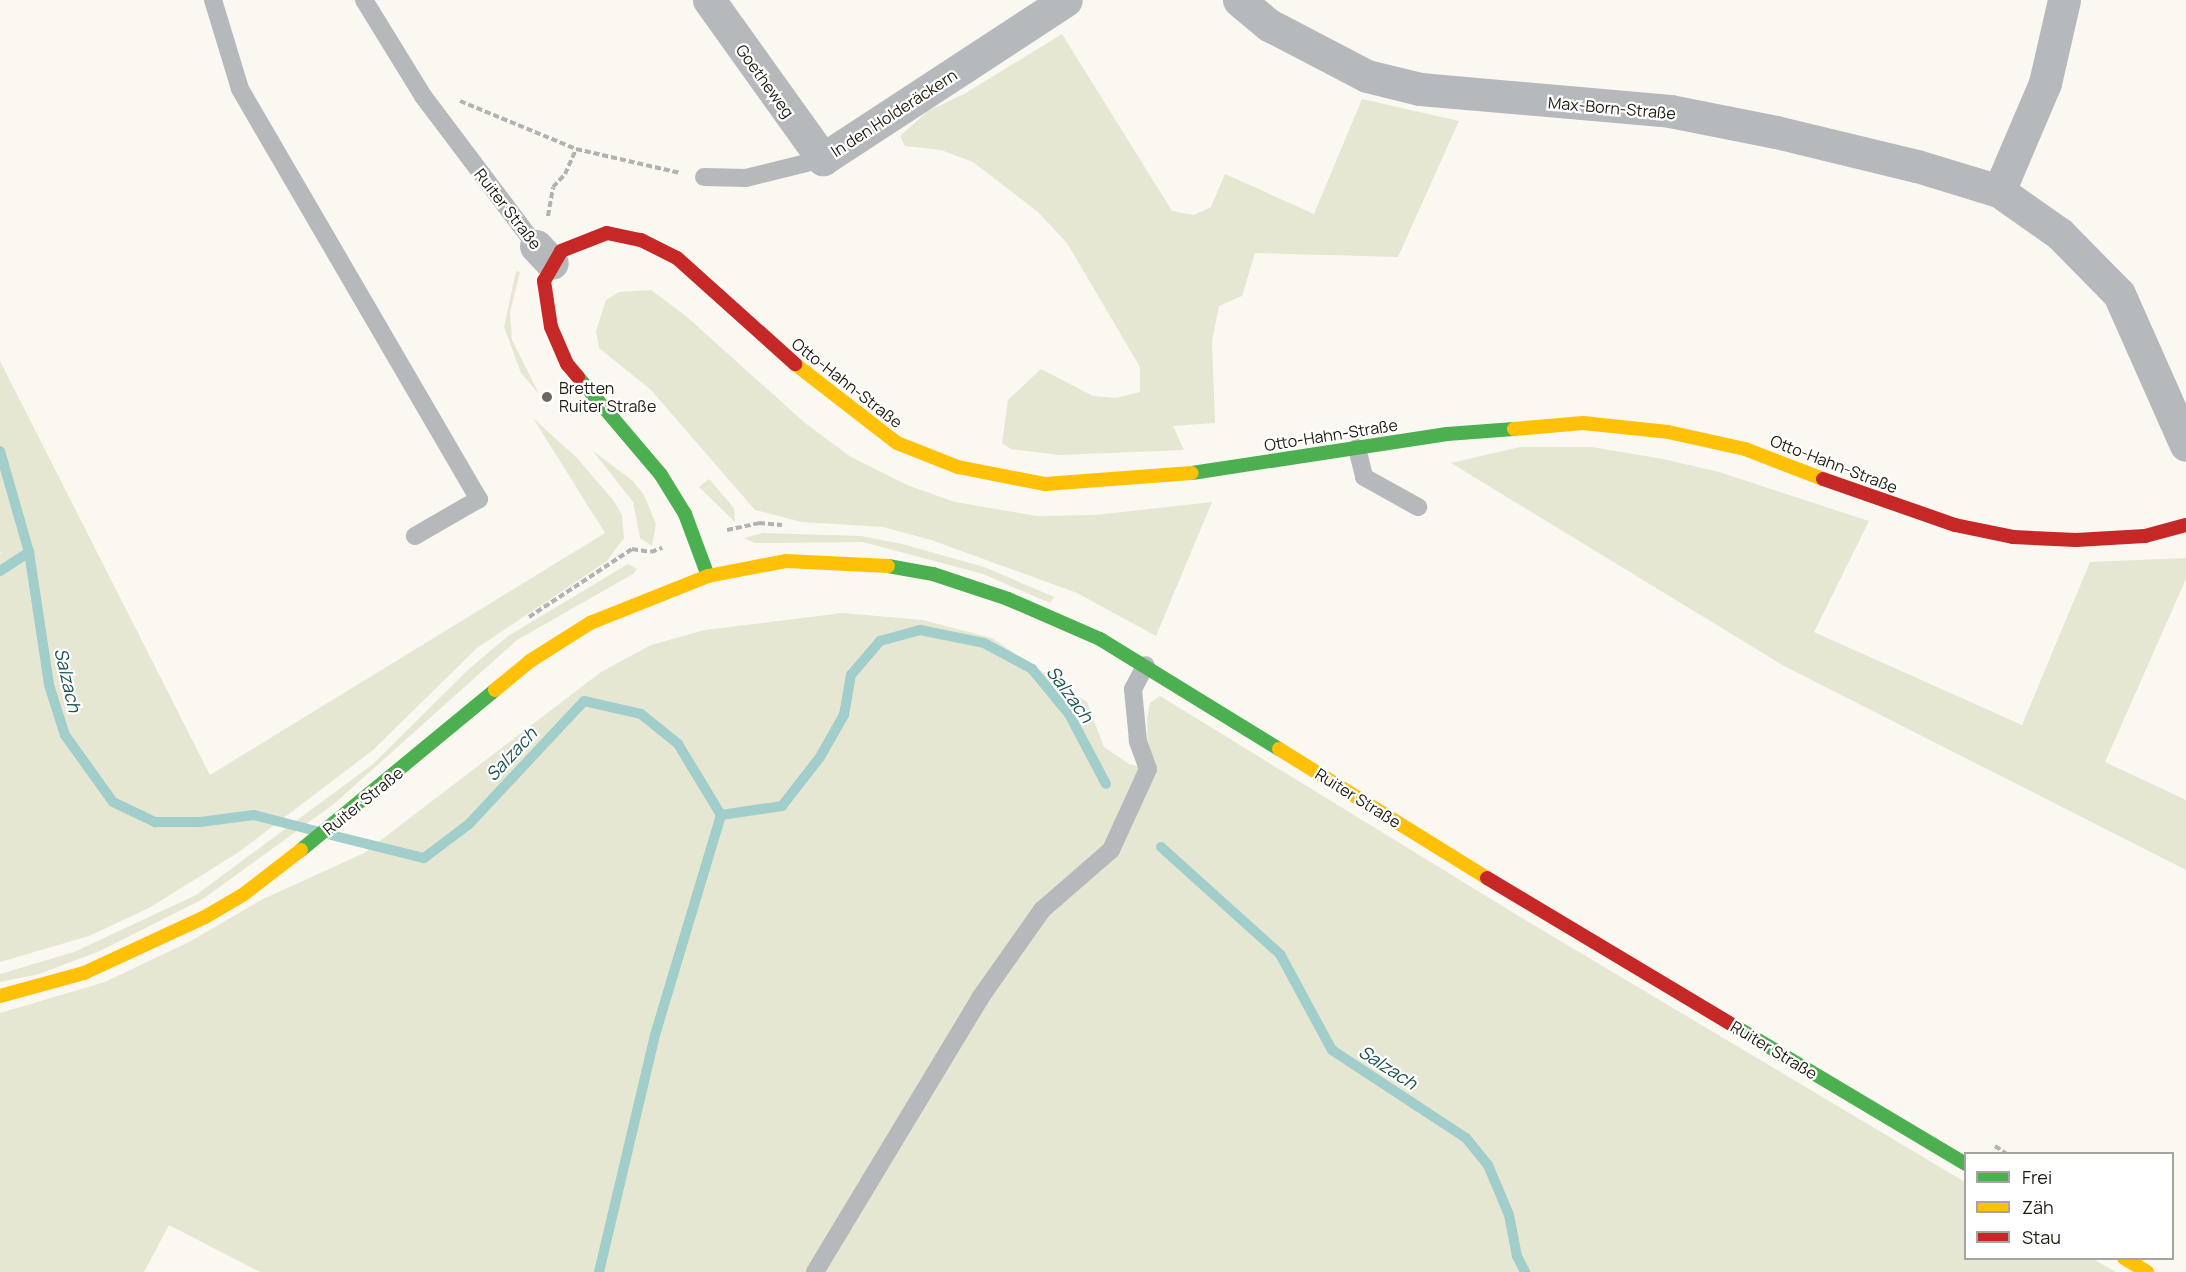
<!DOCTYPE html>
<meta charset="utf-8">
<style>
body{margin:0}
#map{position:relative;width:2186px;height:1272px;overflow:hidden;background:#faf8f1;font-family:Manrope,sans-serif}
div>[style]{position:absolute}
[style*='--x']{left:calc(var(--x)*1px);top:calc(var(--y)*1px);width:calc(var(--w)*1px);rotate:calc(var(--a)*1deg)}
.green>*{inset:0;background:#e6e7d2}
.stream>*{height:10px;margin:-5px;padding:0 5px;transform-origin:5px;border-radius:5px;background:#a1cdca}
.path>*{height:4px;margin-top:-2px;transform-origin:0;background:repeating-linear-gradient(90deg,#b1b3b2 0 6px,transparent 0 9px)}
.lane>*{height:18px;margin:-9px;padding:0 9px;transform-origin:9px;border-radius:9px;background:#b5b9bb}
.street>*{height:33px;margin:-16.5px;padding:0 16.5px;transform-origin:16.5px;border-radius:16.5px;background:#b5b9bb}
.fast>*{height:14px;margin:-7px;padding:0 7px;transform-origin:7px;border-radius:7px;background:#4caf50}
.slow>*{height:14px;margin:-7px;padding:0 7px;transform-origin:7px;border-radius:7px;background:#ffc107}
.jam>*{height:14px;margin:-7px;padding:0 7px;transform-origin:7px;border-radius:7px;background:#c62828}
.dots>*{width:16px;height:16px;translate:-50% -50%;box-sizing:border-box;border:3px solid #fff;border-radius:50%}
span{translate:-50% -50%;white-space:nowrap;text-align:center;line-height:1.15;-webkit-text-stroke:4.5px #fff;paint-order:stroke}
.street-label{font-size:16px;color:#1f1b0f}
.poi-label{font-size:16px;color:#1f1b0f}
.left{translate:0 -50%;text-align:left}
.water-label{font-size:18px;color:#1d5354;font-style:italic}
.legend{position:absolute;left:1964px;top:1152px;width:210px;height:108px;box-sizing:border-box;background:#fff;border:2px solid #a5a49f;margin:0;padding:8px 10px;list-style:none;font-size:18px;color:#1f1b0f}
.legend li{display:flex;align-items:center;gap:12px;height:30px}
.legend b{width:30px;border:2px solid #a5a49f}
</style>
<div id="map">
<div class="green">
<i style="clip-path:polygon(1062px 34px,1172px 211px,1194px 215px,1211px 207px,1225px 174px,1314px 214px,1362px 99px,1459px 121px,1398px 257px,1255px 253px,1242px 296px,1219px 306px,1212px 341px,1215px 423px,1173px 426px,1184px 450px,1059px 455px,1011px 449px,1002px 443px,1008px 400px,1041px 369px,1093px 396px,1116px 398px,1140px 392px,1140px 367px,1067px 243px,1038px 212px,973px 162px,941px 150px,905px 146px,900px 136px,928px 111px,964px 94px)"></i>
<i style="clip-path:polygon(516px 271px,520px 272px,510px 312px,512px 340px,539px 394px,521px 373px,504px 327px)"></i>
<i style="clip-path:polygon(651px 290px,686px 316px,805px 423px,851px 457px,907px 485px,955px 502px,1037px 516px,1095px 515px,1212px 502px,1156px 636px,1077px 593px,931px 540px,883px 527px,802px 522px,755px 510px,651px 390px,599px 348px,596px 331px,606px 300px,619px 292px)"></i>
<i style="clip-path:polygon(0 361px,210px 775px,605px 533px,533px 418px,577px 458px,613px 500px,622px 515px,624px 538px,607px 561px,477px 648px,373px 750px,239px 852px,149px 908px,89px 936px,0 962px,0 554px,4px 551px,0 553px)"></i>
<i style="clip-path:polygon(1520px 447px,1592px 447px,1663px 459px,1719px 472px,1869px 521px,1814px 632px,2022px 725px,2090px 562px,2186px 558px,2186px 579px,2105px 762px,2186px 800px,2186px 870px,1784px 666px,1451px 463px)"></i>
<i style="clip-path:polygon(593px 451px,633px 481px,644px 495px,656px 524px,652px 546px,640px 538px,633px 502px)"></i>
<i style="clip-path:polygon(709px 479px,734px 508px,735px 522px,699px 487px)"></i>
<i style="clip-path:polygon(763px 533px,861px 536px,902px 544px,984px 567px,1054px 597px,1050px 603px,983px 574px,863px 542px,755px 543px,744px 538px)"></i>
<i style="clip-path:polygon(628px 564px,637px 569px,633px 574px,517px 640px,334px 804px,203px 899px,100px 951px,39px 974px,0 982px,0 974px,74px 952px,196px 895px,373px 764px,469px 669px,508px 636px)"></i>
<i style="clip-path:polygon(842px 613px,923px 620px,992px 638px,1087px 702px,1104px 747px,1129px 764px,1148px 769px,1147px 717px,1150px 703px,1160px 696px,1517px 915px,1965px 1182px,1966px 1258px,2093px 1259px,2116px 1272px,260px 1272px,169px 1225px,144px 1272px,0 1272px,0 1013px,105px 982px,191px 941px,261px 900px,364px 853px,601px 672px,651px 645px,705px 630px)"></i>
</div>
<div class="stream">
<i style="--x:0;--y:451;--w:105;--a:74"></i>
<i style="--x:29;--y:552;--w:134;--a:81.4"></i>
<i style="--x:49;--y:685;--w:52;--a:72.3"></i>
<i style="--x:65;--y:735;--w:82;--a:54.4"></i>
<i style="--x:113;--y:802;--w:47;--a:25.5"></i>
<i style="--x:155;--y:822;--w:45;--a:0"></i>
<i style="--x:200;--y:822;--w:54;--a:-7.4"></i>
<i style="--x:254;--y:815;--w:64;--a:14.5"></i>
<i style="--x:0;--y:571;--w:35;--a:-33"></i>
<i style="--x:331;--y:835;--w:96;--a:13.9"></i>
<i style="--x:424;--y:858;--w:56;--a:-37.1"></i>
<i style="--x:469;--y:824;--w:168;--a:-46.9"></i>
<i style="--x:584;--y:701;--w:58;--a:12.8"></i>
<i style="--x:641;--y:714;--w:48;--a:39"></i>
<i style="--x:678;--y:744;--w:83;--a:58.8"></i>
<i style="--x:721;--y:815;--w:62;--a:-8.4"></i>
<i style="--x:782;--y:806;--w:62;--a:-52.2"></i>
<i style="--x:820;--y:757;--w:48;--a:-60.3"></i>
<i style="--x:844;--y:715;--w:41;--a:-80.1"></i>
<i style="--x:851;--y:675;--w:45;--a:-49.5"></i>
<i style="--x:880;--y:641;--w:41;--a:-15.4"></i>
<i style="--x:920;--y:630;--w:65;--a:11.5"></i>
<i style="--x:984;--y:643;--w:55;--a:28.4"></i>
<i style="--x:1032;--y:669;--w:58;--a:50.6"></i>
<i style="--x:1069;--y:714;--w:79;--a:62.1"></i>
<i style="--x:1161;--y:847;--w:160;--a:42"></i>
<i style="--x:1280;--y:954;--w:109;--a:61.6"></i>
<i style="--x:1332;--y:1050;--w:160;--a:33.3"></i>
<i style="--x:1466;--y:1138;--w:35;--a:51"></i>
<i style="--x:1488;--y:1165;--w:54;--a:67.2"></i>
<i style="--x:1509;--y:1215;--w:42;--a:79"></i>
<i style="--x:1517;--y:1256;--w:18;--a:63"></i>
<i style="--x:599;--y:1272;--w:244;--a:-76.7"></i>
<i style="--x:655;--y:1035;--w:230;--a:-73.3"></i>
</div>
<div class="path">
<i style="--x:460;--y:101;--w:126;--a:22.5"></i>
<i style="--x:576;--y:149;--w:107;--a:13"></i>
<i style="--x:548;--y:216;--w:29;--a:-80"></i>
<i style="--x:553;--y:187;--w:18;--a:-47"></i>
<i style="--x:565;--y:174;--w:27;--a:-66"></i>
<i style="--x:727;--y:530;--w:33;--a:-12"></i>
<i style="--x:759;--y:523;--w:23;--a:5"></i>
<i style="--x:529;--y:617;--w:123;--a:-33.4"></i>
<i style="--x:632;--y:549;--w:19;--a:9"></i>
<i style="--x:651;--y:552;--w:12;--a:-20"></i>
<i style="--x:1995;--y:1146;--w:14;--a:34"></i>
</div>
<div class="lane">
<i style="--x:213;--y:0;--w:93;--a:73.1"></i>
<i style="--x:240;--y:89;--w:475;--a:59.8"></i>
<i style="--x:479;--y:499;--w:74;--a:150"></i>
<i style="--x:364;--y:0;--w:113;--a:58.4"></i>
<i style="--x:423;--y:96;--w:188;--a:53"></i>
<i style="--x:704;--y:177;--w:42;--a:1.4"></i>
<i style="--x:746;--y:178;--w:79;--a:-13.9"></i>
<i style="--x:1357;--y:448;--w:30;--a:76"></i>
<i style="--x:1364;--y:477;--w:62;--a:29.1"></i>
<i style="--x:815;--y:1272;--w:320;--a:-58.9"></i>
<i style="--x:980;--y:998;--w:108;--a:-54.8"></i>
<i style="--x:1042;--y:910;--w:91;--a:-41"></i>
<i style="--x:1111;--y:850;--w:89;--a:-65.4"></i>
<i style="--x:1148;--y:769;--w:30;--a:-110"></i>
<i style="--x:1138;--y:741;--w:52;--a:-95.5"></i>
<i style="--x:1133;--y:689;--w:27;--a:-62"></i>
</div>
<div class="street">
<i style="--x:709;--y:0;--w:196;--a:54.4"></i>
<i style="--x:823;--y:159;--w:290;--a:-33.2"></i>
<i style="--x:1239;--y:0;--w:39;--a:40"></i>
<i style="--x:1269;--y:25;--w:110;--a:27.5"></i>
<i style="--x:1367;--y:76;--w:55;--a:13.8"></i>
<i style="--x:1420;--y:89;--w:251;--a:5"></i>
<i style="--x:1670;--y:111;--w:108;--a:11.2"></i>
<i style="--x:1776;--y:132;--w:145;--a:13.6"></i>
<i style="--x:1917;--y:166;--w:86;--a:17"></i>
<i style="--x:1999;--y:191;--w:75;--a:35.2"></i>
<i style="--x:2060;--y:234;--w:84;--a:45.5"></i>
<i style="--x:2119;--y:294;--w:165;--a:66.1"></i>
<i style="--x:1999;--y:191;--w:117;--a:-66.9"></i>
<i style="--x:2045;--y:83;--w:85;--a:-77.1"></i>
<i style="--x:536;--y:246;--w:23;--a:47"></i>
</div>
<div class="fast">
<i style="--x:578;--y:377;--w:128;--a:49.7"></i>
<i style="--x:661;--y:475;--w:46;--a:58.4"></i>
<i style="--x:685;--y:514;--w:66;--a:69.6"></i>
<i style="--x:1192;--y:473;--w:258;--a:-8.7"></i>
<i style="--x:1447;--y:434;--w:67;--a:-4.3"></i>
<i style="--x:888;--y:566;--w:46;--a:10.1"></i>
<i style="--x:933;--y:574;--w:79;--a:18.4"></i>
<i style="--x:1008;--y:599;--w:100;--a:23.5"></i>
<i style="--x:1100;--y:639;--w:210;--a:31.6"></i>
<i style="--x:301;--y:850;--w:251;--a:-39.5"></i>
<i style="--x:1736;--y:1027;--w:268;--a:30.8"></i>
</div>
<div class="slow">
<i style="--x:795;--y:364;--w:129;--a:37.8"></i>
<i style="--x:897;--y:443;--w:66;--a:21.5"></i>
<i style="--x:958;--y:467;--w:89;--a:11.1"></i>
<i style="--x:1045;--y:484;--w:147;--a:-4.3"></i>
<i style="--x:1514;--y:429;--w:69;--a:-5"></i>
<i style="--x:1583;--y:423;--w:85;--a:6"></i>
<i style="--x:1668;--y:432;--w:79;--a:12.4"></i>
<i style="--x:1745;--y:449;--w:84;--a:21"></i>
<i style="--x:495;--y:690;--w:45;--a:-39.6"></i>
<i style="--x:530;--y:661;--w:71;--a:-32.3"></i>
<i style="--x:590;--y:623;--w:127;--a:-21.7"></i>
<i style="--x:708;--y:576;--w:79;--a:-10.9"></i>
<i style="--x:786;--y:561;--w:102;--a:2.8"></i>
<i style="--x:1279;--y:749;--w:245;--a:31.8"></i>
<i style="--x:0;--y:996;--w:87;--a:-15.3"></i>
<i style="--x:84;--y:973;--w:133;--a:-24.8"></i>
<i style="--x:205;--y:917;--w:45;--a:-30.5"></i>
<i style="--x:244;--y:894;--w:72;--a:-37.7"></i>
<i style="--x:2124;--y:1258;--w:27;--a:31"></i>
</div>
<div class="jam">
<i style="--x:578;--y:377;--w:17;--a:-130"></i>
<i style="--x:567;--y:364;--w:40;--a:-113.4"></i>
<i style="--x:551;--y:327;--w:47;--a:-98.7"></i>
<i style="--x:544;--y:281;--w:34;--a:-60"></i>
<i style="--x:561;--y:251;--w:49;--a:-21.4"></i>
<i style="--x:607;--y:233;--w:35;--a:12"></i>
<i style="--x:641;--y:240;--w:40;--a:26.6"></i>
<i style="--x:677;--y:258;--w:159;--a:41.9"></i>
<i style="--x:1823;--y:479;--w:140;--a:19.2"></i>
<i style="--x:1955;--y:525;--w:59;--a:11.7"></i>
<i style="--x:2013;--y:537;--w:63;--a:2.7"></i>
<i style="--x:2076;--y:540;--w:69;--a:-3.3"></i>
<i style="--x:2145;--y:536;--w:42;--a:-15"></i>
<i style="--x:1487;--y:878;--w:290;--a:30.9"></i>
</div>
<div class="dots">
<i style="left:547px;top:397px;background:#6c685e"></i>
</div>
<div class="street-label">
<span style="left:765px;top:81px;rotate:54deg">Goetheweg</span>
<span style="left:1612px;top:108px;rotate:5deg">Max-Born-Straße</span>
<span style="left:894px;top:113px;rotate:-33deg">In den Holderäckern</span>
<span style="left:508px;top:209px;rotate:52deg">Ruiter Straße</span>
<span style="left:847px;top:383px;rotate:38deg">Otto-Hahn-Straße</span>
<span style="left:1331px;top:435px;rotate:-9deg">Otto-Hahn-Straße</span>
<span style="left:1834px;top:464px;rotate:21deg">Otto-Hahn-Straße</span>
<span style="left:1358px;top:798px;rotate:32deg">Ruiter Straße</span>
<span style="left:363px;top:801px;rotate:-39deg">Ruiter Straße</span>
<span style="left:1774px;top:1050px;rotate:31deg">Ruiter Straße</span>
</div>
<div class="poi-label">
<span class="left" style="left:559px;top:397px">Bretten<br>Ruiter Straße</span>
</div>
<div class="water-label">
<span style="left:68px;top:680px;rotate:77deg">Salzach</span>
<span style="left:1070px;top:694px;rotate:54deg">Salzach</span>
<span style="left:511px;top:754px;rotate:-47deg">Salzach</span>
<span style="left:1388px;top:1067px;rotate:33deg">Salzach</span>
</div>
<ul class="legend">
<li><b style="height:8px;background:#4caf50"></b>Frei</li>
<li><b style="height:8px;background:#ffc107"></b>Zäh</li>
<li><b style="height:8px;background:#c62828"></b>Stau</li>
</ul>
</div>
